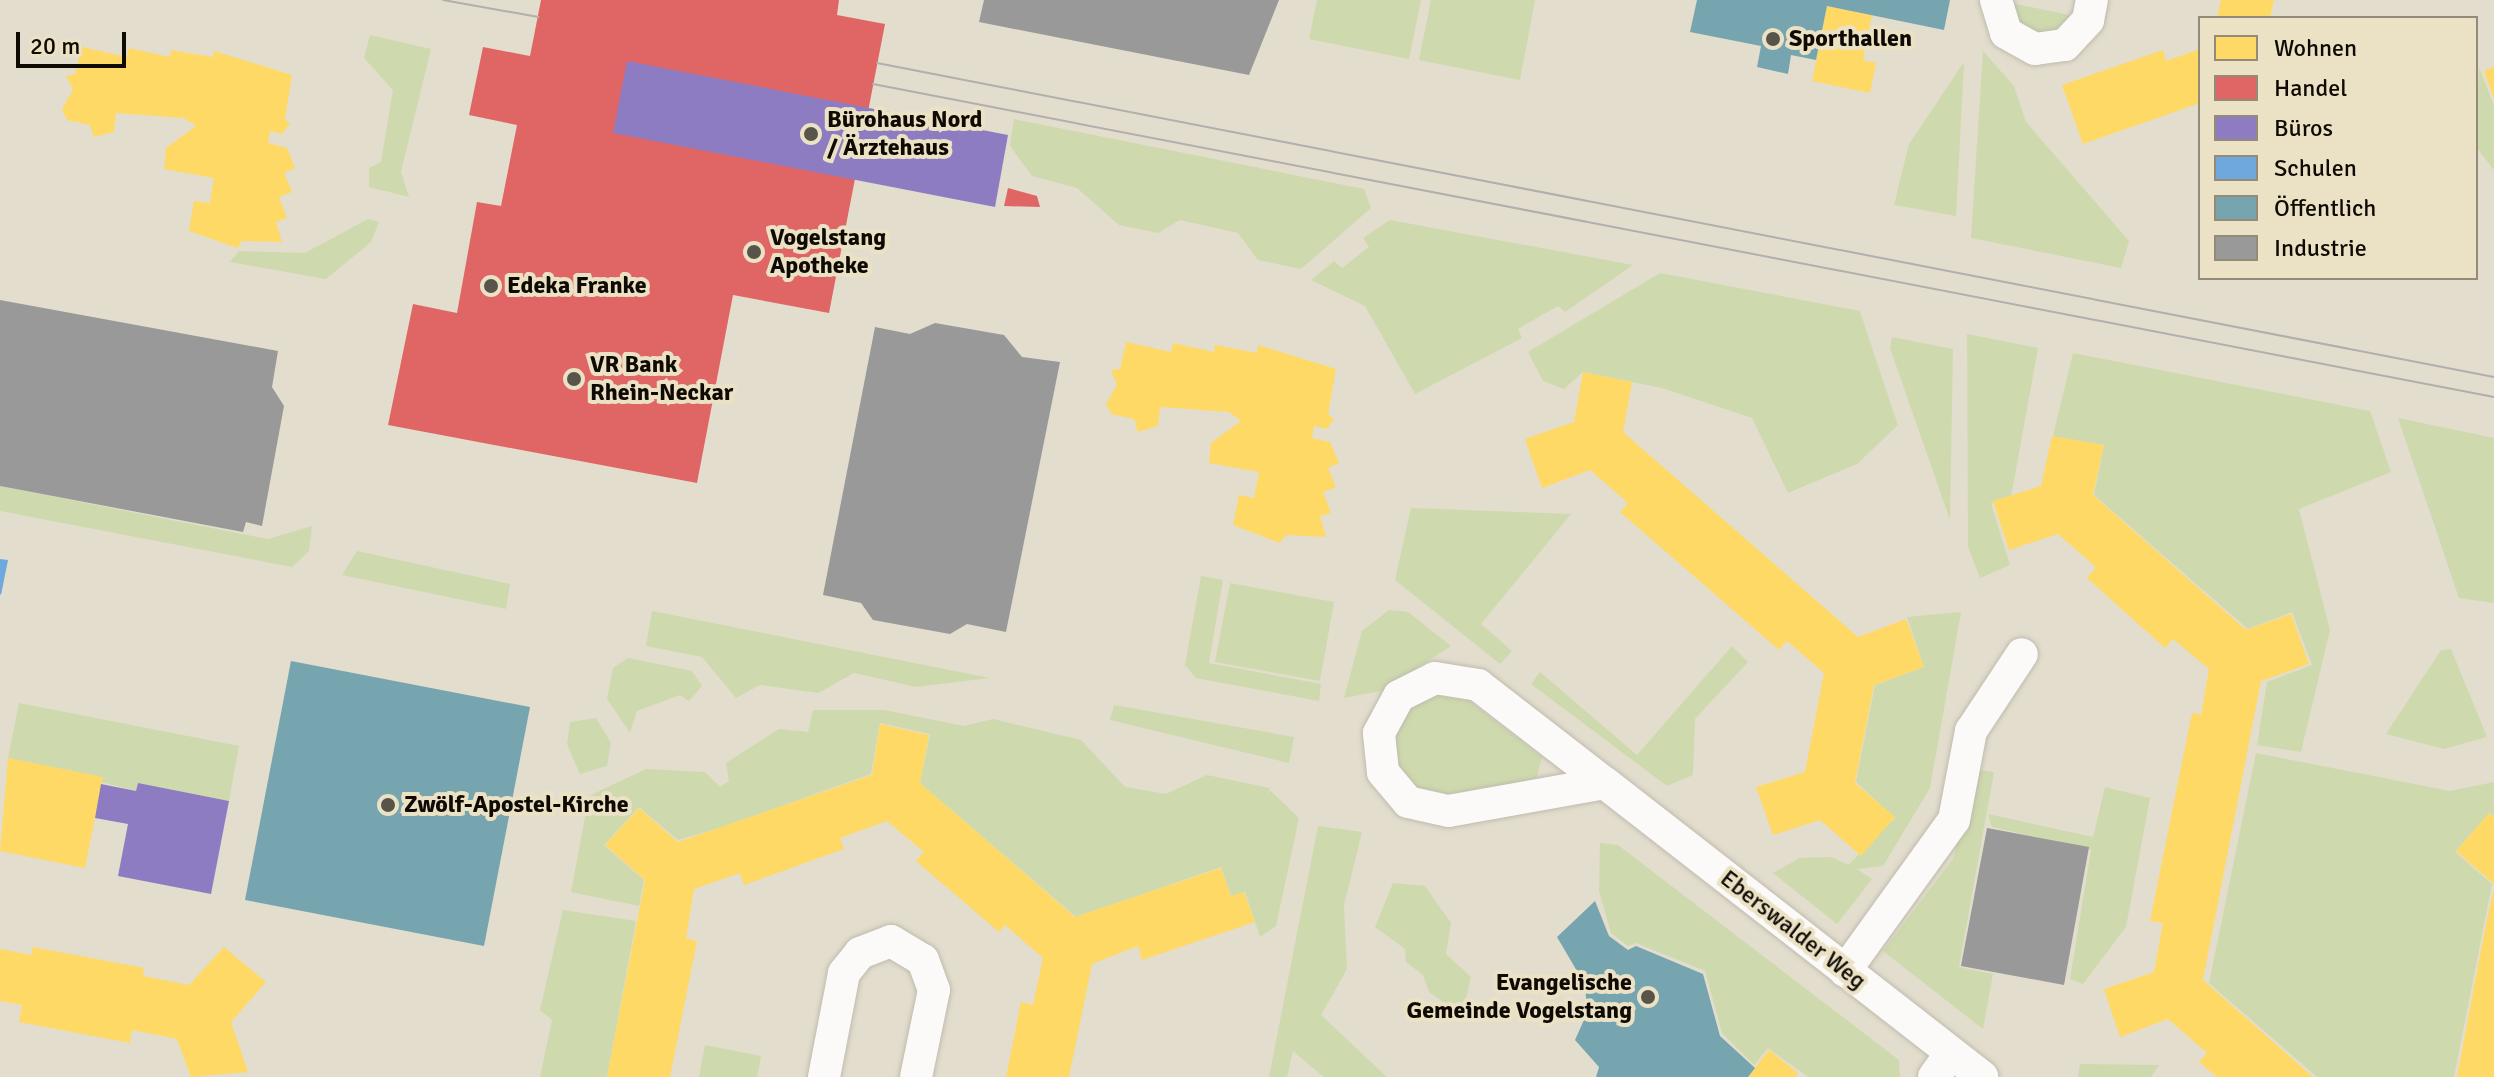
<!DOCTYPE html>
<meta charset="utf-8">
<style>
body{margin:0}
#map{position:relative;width:2494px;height:1077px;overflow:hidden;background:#e3ddcd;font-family:Signika,sans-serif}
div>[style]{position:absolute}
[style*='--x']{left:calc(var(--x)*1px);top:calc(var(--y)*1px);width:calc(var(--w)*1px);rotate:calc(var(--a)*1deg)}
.green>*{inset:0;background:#cedaad}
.homes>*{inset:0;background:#ffd966}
.shops>*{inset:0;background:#e06666}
.offices>*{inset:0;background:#8e7cc3}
.schools>*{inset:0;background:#6fa8dc}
.public>*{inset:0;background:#76a5af}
.industry>*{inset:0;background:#999}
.roads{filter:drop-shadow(0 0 2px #bfbbae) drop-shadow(0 0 2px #bfbbae)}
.street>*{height:32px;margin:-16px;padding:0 16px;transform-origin:16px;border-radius:16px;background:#fbfaf8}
.tram>*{height:2px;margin:-1px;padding:0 1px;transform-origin:1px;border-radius:1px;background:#b1afac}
.dots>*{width:22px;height:22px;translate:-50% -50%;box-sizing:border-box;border:4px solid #ebe1c5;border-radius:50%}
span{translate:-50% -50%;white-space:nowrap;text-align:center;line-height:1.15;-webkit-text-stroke:8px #ebe1c5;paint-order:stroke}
.poi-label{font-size:24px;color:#0f0b04;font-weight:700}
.left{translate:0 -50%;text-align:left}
.right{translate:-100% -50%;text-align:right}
.street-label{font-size:24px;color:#0f0b04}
.legend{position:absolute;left:2198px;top:16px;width:280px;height:264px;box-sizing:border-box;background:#ebe1c5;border:2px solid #938b78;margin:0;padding:10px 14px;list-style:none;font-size:24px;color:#0f0b04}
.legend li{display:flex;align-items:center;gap:16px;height:40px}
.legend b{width:40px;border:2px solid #938b78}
.scale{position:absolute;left:16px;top:32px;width:110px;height:36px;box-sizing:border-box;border:4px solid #0f0b04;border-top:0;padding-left:10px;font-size:24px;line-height:28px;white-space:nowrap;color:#0f0b04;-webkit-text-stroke:6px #ebe1c5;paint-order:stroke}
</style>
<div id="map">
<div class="green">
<i style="clip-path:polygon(1317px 0,1421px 0,1409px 59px,1309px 39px)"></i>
<i style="clip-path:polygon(1431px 0,1535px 0,1520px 80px,1419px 60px)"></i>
<i style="clip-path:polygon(2011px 3px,2074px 16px,2058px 33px,2036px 34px,2018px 21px)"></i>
<i style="clip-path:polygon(370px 35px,431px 49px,401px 172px,409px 197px,369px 187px,369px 168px,381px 162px,393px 90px,364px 58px)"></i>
<i style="clip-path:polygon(1983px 51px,2014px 86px,2026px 122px,2129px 241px,2121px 268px,1971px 238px)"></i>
<i style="clip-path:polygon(1964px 62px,1956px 216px,1894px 205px,1909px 144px)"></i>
<i style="clip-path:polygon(2479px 67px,2494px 106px,2494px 170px,2476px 147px)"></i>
<i style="clip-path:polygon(1014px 119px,1364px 189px,1371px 208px,1301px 269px,1258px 260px,1238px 233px,1180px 220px,1158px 233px,1119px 225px,1077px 188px,1032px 176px,1010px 146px)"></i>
<i style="clip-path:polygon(368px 219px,379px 222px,371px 242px,326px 279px,230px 262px,239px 251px,305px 253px)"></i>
<i style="clip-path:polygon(1390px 220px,1633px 265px,1565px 312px,1558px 306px,1518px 329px,1522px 338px,1415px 394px,1365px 306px,1311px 280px,1334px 261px,1342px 268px,1369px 247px,1363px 238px)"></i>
<i style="clip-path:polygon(1660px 273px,1860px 311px,1898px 425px,1857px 464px,1788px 493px,1752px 418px,1662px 388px,1583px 372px,1564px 389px,1543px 381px,1528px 352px)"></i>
<i style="clip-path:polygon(1967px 334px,2038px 348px,2011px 497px,1991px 503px,2010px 565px,1980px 578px,1968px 547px)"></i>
<i style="clip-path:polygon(1892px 337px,1953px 349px,1950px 520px,1890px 348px)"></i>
<i style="clip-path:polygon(2073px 353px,2370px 411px,2391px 472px,2299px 509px,2330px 630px,2301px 752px,2257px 745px,2267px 682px,2312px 665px,2292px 612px,2248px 629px,2094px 495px,2104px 445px,2053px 436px)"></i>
<i style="clip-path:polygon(2398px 418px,2494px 438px,2494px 603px,2459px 598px)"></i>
<i style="clip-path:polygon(0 486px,268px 539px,312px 526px,309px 551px,292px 567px,0 511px)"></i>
<i style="clip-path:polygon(1411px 508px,1571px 514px,1481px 624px,1512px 651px,1500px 664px,1395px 580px)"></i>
<i style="clip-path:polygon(357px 551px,510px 584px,506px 609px,342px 575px)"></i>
<i style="clip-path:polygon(1201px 576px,1223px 580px,1209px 663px,1321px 684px,1319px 701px,1196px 678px,1185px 665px)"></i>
<i style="clip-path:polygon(1230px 583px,1334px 602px,1320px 681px,1215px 662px)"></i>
<i style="clip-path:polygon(1389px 610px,1408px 612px,1451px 646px,1381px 691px,1344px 698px,1362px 631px)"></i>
<i style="clip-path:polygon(652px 611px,990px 678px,916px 687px,854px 673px,818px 693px,760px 685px,736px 698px,702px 657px,646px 646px)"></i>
<i style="clip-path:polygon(1961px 612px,1930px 788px,1883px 866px,1857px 869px,1872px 879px,1837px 924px,1773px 873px,1800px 858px,1832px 857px,1848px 865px,1895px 818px,1856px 782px,1875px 685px,1924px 667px,1907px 617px)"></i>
<i style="clip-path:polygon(1732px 646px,1748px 662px,1695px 719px,1693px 775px,1667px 786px,1531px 684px,1540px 672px,1637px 755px)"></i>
<i style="clip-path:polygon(2451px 649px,2487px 737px,2444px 749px,2386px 734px,2441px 650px)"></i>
<i style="clip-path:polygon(628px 658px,692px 671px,702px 686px,689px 701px,680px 695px,637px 711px,630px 733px,607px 699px,613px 668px)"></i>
<i style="clip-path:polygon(1436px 695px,1469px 701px,1542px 757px,1536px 780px,1446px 794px,1418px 788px,1400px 768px,1395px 738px,1405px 711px)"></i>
<i style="clip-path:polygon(19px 703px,239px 746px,229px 801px,138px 783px,136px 791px,8px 758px)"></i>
<i style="clip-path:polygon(1114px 705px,1294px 737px,1289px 763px,1110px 720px)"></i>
<i style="clip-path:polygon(813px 710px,884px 710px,964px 726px,993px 719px,1081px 740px,1125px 787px,1166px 794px,1207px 775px,1270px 788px,1265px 798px,1270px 790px,1299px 818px,1276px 926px,1260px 937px,1245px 892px,1231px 896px,1221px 867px,1076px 917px,920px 783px,930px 734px,880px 723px,871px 774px,723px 827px,678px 840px,639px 807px,604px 845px,644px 880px,639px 906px,571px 892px,589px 796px,646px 769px,705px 772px,720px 787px,729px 781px,726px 763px,779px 729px,808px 732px)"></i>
<i style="clip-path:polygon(596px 718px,611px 743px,607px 766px,580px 774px,567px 744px,570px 722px)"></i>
<i style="clip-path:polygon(2256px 753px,2450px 791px,2494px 782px,2494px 816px,2489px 813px,2455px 852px,2492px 884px,2454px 1077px,2317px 1077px,2209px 983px)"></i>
<i style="clip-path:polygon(1978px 770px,1994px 772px,1959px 967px,1993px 974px,1983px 1029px,1883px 951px,1953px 859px)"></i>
<i style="clip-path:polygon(2105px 787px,2150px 798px,2126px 927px,2083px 984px,2070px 979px,2091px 850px,1992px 827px,1988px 814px,2093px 837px)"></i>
<i style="clip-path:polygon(1318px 826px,1362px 832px,1344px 905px,1347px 969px,1321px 1015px,1387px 1077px,1324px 1077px,1293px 1051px,1287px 1077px,1269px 1077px)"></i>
<i style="clip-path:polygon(1600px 843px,1618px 845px,1899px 1060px,1900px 1077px,1808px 1077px,1768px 1048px,1754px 1065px,1722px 1033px,1705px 971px,1636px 943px,1628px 946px,1611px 933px,1599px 891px)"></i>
<i style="clip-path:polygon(1393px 883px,1425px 886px,1451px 923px,1446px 954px,1471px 977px,1462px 1015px,1429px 992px,1423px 975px,1406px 962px,1405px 949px,1375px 927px)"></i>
<i style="clip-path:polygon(563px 910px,636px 921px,607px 1077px,540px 1077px,552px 1020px,540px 1010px)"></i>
<i style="clip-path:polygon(705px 1045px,761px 1056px,757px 1077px,699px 1077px)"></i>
<i style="clip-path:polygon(2080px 1064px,2159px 1065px,2151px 1077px,2078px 1077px)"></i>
</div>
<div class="homes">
<i style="clip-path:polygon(2221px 0,2274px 0,2270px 18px,2217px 18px)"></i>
<i style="clip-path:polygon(1827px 6px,1872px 15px,1863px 60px,1876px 63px,1870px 93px,1812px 81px)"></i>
<i style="clip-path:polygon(82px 47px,127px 57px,129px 48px,170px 57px,171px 50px,213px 57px,214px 51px,292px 75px,285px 119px,290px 124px,282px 134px,270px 131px,268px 143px,287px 148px,295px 168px,284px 173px,292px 192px,279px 197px,287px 218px,276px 222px,282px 242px,242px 241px,237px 248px,189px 231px,194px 201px,210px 203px,214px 178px,164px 169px,166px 148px,196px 126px,184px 118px,116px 113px,114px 132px,94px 137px,90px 125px,67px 120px,62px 109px,73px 90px,66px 76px,75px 74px)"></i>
<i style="clip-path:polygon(2200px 49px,2200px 103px,2083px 144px,2062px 85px,2163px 50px,2166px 61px)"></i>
<i style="clip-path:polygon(2494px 67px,2494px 99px,2484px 71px)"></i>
<i style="clip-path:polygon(1126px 342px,1171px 352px,1173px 343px,1214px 352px,1215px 345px,1257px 353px,1258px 345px,1336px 369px,1328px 414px,1334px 419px,1327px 429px,1314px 426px,1312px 438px,1330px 442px,1339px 463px,1328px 468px,1336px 487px,1323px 492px,1331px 513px,1320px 516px,1326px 537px,1286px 535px,1280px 543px,1233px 525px,1239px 495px,1254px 498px,1259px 472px,1209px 463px,1211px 443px,1241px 421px,1229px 412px,1160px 407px,1158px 426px,1138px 432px,1134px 419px,1111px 414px,1106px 404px,1117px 385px,1111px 370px,1120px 369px)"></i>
<i style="clip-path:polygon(1583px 372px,1632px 382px,1623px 432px,1858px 637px,1906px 619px,1924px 667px,1874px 685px,1855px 783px,1895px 817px,1861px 856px,1820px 820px,1773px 835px,1756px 787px,1805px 772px,1824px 673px,1787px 641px,1779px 650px,1620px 512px,1628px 503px,1590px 470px,1542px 488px,1525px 439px,1574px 422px)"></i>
<i style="clip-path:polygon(2052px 436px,2104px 445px,2093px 495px,2246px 630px,2291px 614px,2309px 664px,2261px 681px,2203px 980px,2313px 1077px,2217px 1077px,2199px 1062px,2207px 1053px,2168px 1019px,2120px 1037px,2104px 989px,2154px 972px,2163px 923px,2150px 921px,2192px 713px,2201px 715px,2209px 669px,2173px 639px,2165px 648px,2087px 578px,2096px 567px,2058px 534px,2009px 550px,1993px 501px,2041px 486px)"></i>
<i style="clip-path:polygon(880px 724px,929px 735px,920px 783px,1075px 917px,1221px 868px,1231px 896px,1244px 892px,1255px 922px,1142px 960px,1138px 946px,1092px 964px,1069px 1077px,1006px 1077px,1021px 1002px,1033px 1005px,1043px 958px,1005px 925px,999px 932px,916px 861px,924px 852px,887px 821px,840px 838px,844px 849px,744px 885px,740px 873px,694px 889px,686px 938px,697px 941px,670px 1077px,607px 1077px,645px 880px,605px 845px,639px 808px,678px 842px,872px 775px)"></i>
<i style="clip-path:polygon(8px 758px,103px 777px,85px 868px,0 851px)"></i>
<i style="clip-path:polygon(2489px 813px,2494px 817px,2494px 884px,2456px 851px)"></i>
<i style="clip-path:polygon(2494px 889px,2494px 1077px,2457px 1077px,2485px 929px)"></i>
<i style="clip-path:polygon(33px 947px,144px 968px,143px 976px,189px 985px,224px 947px,266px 982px,231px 1022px,248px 1072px,191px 1077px,177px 1039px,132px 1030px,130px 1043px,19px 1022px,22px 1005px,0 1001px,0 949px,31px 955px)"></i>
<i style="clip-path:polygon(1769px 1050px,1798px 1073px,1795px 1077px,1748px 1077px)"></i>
</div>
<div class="shops">
<i style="clip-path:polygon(541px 0,839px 0,837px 15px,885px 24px,829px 313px,733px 295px,697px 483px,388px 425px,413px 304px,457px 313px,477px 202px,501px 206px,517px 125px,469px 115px,483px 47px,530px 56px)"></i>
<i style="clip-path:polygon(1008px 188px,1037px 196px,1040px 207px,1004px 206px)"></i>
</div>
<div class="offices">
<i style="clip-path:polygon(627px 61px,1008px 135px,995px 207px,613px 133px)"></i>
<i style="clip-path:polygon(138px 783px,229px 801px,211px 894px,118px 876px,128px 824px,95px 818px,101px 784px,136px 791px)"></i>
</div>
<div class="schools">
<i style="clip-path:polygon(0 559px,8px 560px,1px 595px,0 594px)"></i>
</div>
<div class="public">
<i style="clip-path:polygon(1697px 0,1950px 0,1944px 30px,1827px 6px,1816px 60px,1791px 55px,1788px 74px,1757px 67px,1761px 46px,1690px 32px)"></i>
<i style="clip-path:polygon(291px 661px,530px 707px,484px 946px,245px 900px)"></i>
<i style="clip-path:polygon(1595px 901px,1609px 936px,1628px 950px,1636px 946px,1703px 974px,1720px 1036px,1755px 1068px,1748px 1077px,1596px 1077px,1599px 1067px,1575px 1040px,1588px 1011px,1584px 983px,1557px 937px)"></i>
</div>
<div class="industry">
<i style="clip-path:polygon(984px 0,1279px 0,1249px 75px,979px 22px)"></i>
<i style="clip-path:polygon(0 300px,278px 351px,272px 387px,284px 406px,262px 526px,246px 522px,243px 532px,0 486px)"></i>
<i style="clip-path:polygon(935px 323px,1004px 335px,1022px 357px,1060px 362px,1006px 632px,967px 624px,950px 634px,873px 620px,861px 603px,823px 595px,875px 327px,910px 334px)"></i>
<i style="clip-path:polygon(1987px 828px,2089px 847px,2064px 985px,1961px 966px)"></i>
</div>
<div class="roads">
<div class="street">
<i style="--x:1996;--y:0;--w:34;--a:73"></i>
<i style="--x:2006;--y:33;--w:33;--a:29"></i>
<i style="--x:2035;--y:49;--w:30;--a:-8"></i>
<i style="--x:2065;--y:45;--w:34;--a:-47"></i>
<i style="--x:2088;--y:20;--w:20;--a:-79"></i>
<i style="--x:1605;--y:783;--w:159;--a:169.9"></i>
<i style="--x:1448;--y:811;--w:41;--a:-167.3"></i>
<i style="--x:1408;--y:802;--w:39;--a:-130"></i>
<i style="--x:1383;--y:772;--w:39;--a:-96"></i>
<i style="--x:1379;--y:733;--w:42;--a:-61.6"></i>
<i style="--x:1399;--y:696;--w:40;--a:-26.6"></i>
<i style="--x:1435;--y:678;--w:44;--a:9.2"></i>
<i style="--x:1478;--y:685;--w:160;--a:37.7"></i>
<i style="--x:1605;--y:783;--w:478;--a:37.9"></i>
<i style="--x:1845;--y:971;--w:186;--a:-54.2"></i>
<i style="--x:1954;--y:820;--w:91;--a:-79.2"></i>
<i style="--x:1971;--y:731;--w:92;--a:-56.5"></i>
<i style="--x:824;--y:1077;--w:106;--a:-79.1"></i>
<i style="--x:844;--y:973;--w:26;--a:-51"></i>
<i style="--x:860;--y:953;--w:33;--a:-21"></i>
<i style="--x:891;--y:941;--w:37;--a:31"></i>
<i style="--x:923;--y:960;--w:32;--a:70"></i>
<i style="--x:934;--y:990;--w:89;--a:101.7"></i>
<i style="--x:1934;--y:1077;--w:29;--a:-55"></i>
</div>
</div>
<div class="tram">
<i style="--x:443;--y:0;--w:97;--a:10.1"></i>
<i style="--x:877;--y:63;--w:1647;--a:10.99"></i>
<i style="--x:873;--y:84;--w:1651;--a:10.93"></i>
</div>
<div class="dots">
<i style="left:1773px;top:39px;background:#59544a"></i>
<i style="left:811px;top:134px;background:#59544a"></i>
<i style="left:754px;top:252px;background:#59544a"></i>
<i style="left:491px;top:286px;background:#59544a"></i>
<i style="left:574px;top:379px;background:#59544a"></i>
<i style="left:388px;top:805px;background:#59544a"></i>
<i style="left:1648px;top:997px;background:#59544a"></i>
</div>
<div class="poi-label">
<span class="left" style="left:1789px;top:39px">Sporthallen</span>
<span class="left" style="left:827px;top:134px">Bürohaus Nord<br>/ Ärztehaus</span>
<span class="left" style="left:770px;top:252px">Vogelstang<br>Apotheke</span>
<span class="left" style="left:507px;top:286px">Edeka Franke</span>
<span class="left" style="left:590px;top:379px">VR Bank<br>Rhein-Neckar</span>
<span class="left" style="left:404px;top:805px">Zwölf-Apostel-Kirche</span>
<span class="right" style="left:1632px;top:997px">Evangelische<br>Gemeinde Vogelstang</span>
</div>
<div class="street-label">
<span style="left:1793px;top:930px;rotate:38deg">Eberswalder Weg</span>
</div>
<ul class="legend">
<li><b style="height:22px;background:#ffd966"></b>Wohnen</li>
<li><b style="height:22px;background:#e06666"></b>Handel</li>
<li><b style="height:22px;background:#8e7cc3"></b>Büros</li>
<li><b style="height:22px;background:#6fa8dc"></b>Schulen</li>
<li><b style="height:22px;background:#76a5af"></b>Öffentlich</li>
<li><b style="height:22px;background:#999"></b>Industrie</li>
</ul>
<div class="scale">20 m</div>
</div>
